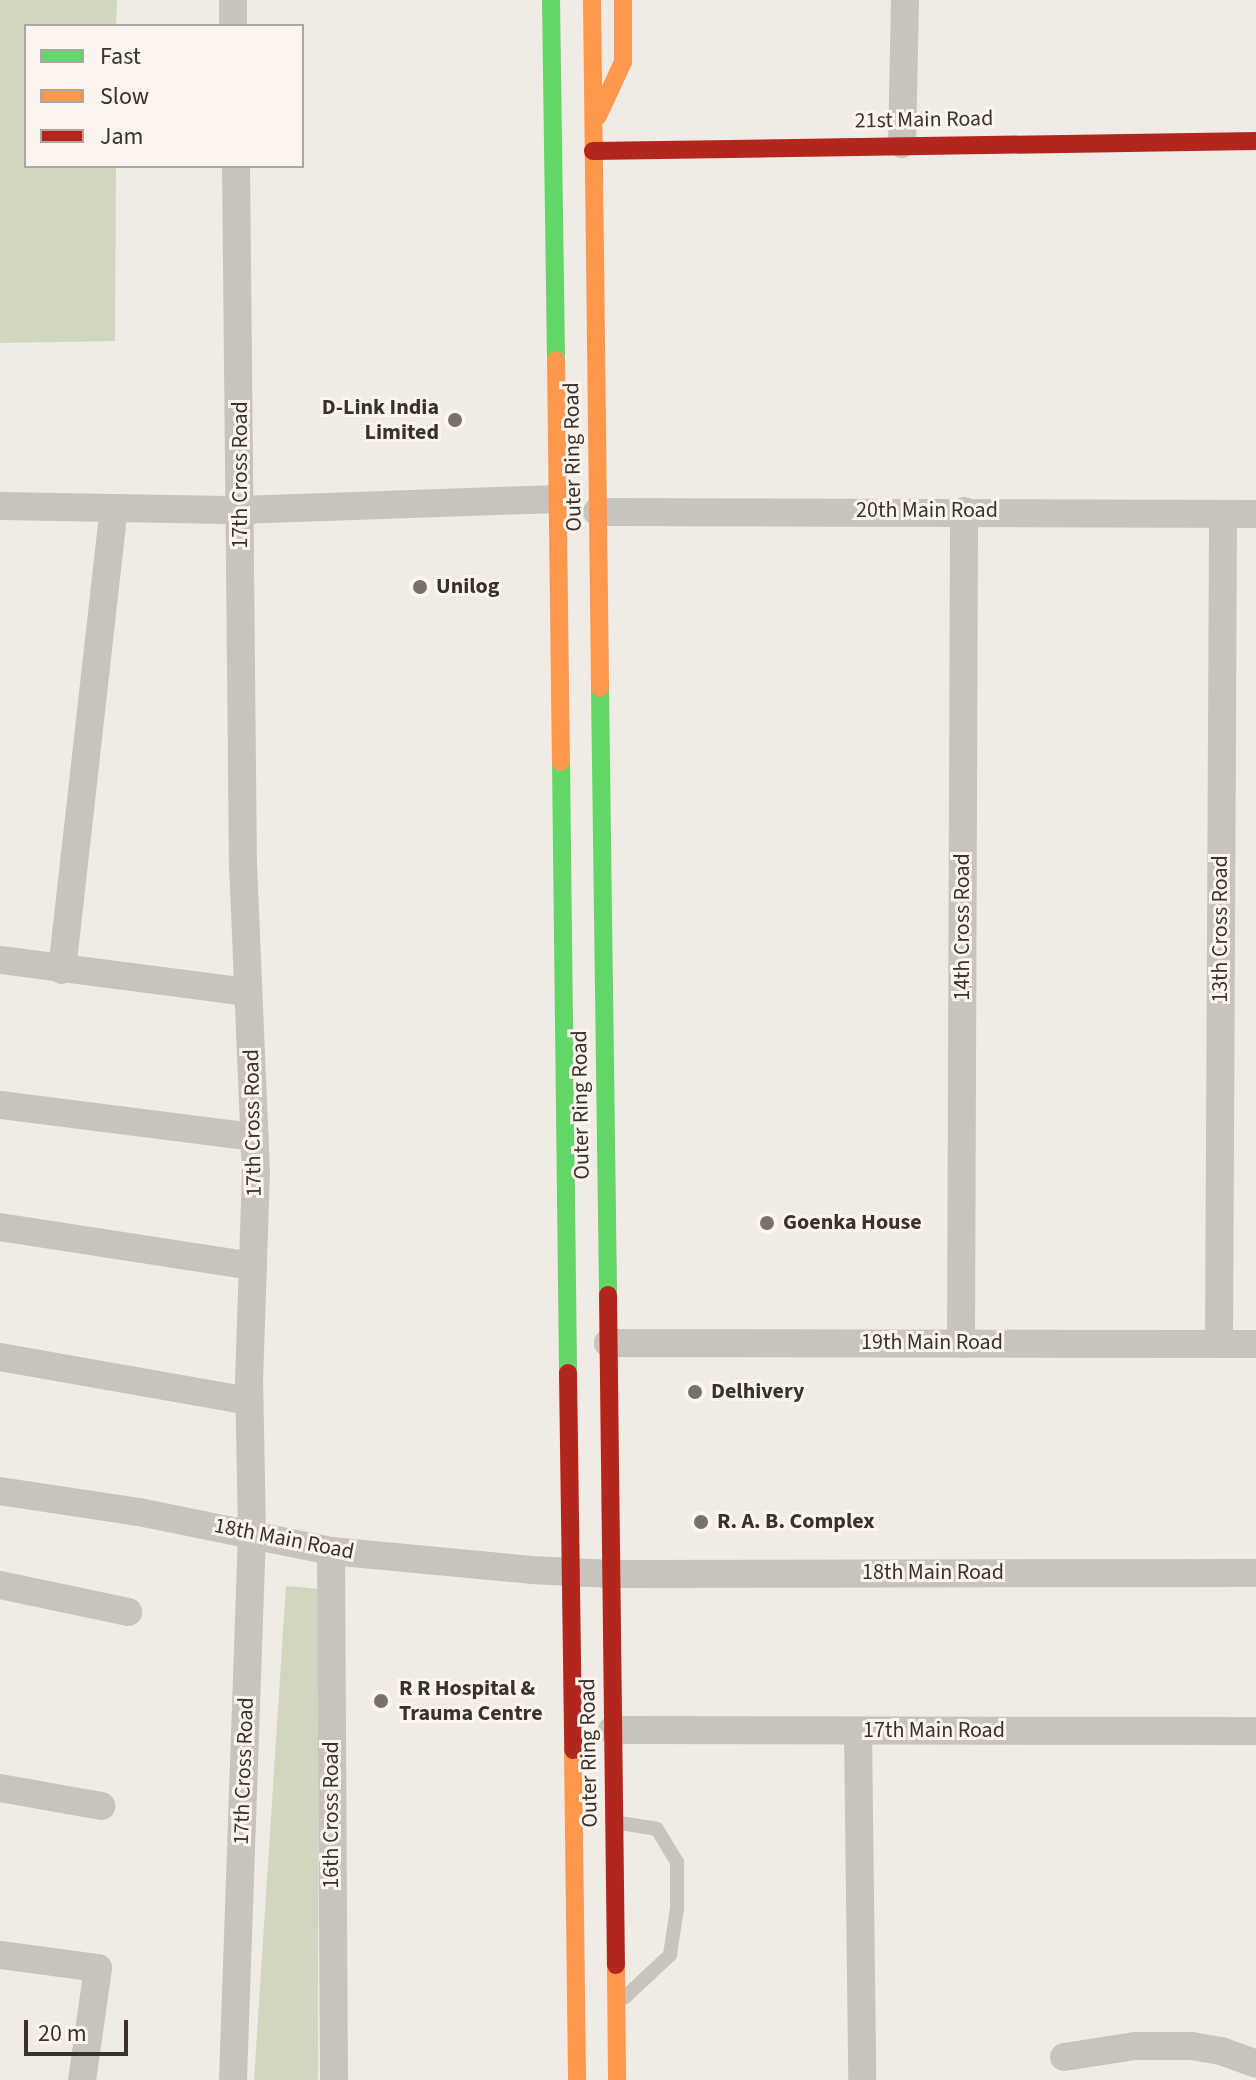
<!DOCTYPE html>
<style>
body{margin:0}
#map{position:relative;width:1256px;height:2080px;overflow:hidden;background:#f0ebe5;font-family:"Source Sans 3",sans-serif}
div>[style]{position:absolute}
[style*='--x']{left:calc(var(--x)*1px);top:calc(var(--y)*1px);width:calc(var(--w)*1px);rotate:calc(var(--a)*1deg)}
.green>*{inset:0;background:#d1d6bf}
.lane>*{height:14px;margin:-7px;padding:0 7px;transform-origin:7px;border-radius:7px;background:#c9c3be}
.street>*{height:28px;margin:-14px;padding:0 14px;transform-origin:14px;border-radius:14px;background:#c9c3be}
.fast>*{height:18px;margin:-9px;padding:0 9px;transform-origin:9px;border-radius:9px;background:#63d668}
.slow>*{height:18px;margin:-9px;padding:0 9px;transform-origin:9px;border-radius:9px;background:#ff974d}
.jam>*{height:18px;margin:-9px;padding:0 9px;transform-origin:9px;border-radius:9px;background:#b3261e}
.dots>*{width:22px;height:22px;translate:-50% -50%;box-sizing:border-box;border:4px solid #fbf5ee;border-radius:50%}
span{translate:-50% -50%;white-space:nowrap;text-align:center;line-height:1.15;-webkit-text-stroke:6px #fbf5ee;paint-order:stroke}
.street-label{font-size:22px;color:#3b302b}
.poi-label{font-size:22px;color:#3b302b;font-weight:700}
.right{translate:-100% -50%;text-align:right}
.left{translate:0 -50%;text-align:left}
.legend{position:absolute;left:24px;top:24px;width:280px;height:144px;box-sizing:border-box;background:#fbf5ee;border:2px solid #aea6a0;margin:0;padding:10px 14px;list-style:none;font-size:24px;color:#3b302b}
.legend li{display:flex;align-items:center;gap:16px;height:40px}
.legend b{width:40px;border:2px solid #aea6a0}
.scale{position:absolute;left:24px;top:2020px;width:104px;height:36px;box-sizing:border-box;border:4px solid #3b302b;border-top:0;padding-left:10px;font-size:24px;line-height:28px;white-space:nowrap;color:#3b302b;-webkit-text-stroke:6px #fbf5ee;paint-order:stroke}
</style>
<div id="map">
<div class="green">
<i style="clip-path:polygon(0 0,117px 0,116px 26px,26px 26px,26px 166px,116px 166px,115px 341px,0 343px)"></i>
<i style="clip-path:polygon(286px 1586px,319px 1589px,318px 2080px,254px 2080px)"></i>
</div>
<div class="lane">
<i style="--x:620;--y:1823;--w:37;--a:9"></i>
<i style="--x:657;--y:1829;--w:39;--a:59"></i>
<i style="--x:677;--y:1862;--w:46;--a:90"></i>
<i style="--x:677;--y:1908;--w:48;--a:98.5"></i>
<i style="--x:670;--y:1955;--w:62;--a:137"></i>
</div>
<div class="street">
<i style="--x:233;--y:0;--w:26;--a:90"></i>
<i style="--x:902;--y:144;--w:144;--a:-88.8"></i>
<i style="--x:0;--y:506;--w:241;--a:1"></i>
<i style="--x:241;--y:510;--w:316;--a:-2"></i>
<i style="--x:597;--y:512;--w:659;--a:0.17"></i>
<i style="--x:0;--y:960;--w:250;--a:7.4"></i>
<i style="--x:62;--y:970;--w:464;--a:-83.6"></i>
<i style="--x:0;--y:1105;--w:257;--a:7.2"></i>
<i style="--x:0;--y:1227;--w:256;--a:8.8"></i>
<i style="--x:608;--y:1343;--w:648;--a:0.09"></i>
<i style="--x:961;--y:1344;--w:833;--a:-89.79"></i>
<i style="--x:1219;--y:1344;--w:830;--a:-89.72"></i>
<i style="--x:0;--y:1357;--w:253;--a:10"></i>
<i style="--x:0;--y:1491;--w:141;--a:8.6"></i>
<i style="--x:139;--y:1512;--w:196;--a:11.5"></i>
<i style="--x:331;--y:1551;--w:201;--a:5.4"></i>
<i style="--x:531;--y:1570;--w:80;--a:2.9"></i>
<i style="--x:611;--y:1574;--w:645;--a:-0.09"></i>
<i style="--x:331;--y:1551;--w:529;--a:89.68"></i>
<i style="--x:0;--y:1585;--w:131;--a:11.9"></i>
<i style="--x:612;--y:1730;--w:644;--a:0.09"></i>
<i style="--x:858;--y:1731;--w:349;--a:89.3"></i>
<i style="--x:0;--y:1788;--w:103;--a:10.1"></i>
<i style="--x:0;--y:1955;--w:99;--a:7.6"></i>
<i style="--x:98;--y:1968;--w:113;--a:98.1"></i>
<i style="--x:1064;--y:2057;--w:72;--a:-8.8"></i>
<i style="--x:1135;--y:2046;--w:57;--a:0"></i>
<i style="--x:1192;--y:2046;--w:29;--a:10"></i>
<i style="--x:1221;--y:2051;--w:37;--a:20"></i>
<i style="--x:233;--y:2080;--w:548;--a:-88.01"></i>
<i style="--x:252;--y:1532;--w:150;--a:-91.1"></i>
<i style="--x:249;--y:1382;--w:208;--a:-88.1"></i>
<i style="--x:256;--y:1174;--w:306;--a:-92.4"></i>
<i style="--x:243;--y:868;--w:702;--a:-90.57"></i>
</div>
<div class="fast">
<i style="--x:551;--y:0;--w:360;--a:89.2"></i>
<i style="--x:600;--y:688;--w:607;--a:89.24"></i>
<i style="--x:561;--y:762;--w:611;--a:89.34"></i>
</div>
<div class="slow">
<i style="--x:592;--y:0;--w:688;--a:89.33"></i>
<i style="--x:598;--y:116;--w:60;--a:-65.2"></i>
<i style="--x:623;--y:62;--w:62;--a:-90"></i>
<i style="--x:556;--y:360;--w:402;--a:89.3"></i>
<i style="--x:573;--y:1750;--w:330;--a:89.3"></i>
<i style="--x:616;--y:1965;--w:115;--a:89.5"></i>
</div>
<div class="jam">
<i style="--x:593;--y:151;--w:663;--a:-0.86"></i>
<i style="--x:608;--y:1295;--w:670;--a:89.32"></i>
<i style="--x:568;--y:1373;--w:377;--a:89.2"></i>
</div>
<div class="dots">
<i style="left:455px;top:420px;background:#7a716c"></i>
<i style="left:420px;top:587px;background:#7a716c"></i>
<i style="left:767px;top:1223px;background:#7a716c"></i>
<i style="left:695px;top:1392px;background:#7a716c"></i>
<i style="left:701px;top:1522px;background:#7a716c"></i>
<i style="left:381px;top:1701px;background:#7a716c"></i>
</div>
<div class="street-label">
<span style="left:924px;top:120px;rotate:-1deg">21st Main Road</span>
<span style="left:573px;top:457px;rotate:-91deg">Outer Ring Road</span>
<span style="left:241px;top:475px;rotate:-90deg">17th Cross Road</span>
<span style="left:927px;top:511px">20th Main Road</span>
<span style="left:963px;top:927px;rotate:-90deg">14th Cross Road</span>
<span style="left:1221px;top:929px;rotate:-90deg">13th Cross Road</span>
<span style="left:581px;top:1105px;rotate:-91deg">Outer Ring Road</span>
<span style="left:253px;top:1123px;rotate:-91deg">17th Cross Road</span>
<span style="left:932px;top:1343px">19th Main Road</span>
<span style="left:284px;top:1539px;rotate:11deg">18th Main Road</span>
<span style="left:933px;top:1573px">18th Main Road</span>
<span style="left:934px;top:1731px">17th Main Road</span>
<span style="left:589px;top:1753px;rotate:-91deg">Outer Ring Road</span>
<span style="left:244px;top:1771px;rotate:-88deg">17th Cross Road</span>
<span style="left:332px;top:1815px;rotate:-90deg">16th Cross Road</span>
</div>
<div class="poi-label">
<span class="right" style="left:439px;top:420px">D-Link India<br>Limited</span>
<span class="left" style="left:436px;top:587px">Unilog</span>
<span class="left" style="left:783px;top:1223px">Goenka House</span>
<span class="left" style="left:711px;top:1392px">Delhivery</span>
<span class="left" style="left:717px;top:1522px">R. A. B. Complex</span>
<span class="left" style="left:399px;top:1701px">R R Hospital &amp;<br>Trauma Centre</span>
</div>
<ul class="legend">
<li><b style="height:10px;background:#63d668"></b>Fast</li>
<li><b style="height:10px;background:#ff974d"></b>Slow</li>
<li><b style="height:10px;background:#b3261e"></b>Jam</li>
</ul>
<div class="scale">20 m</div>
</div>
